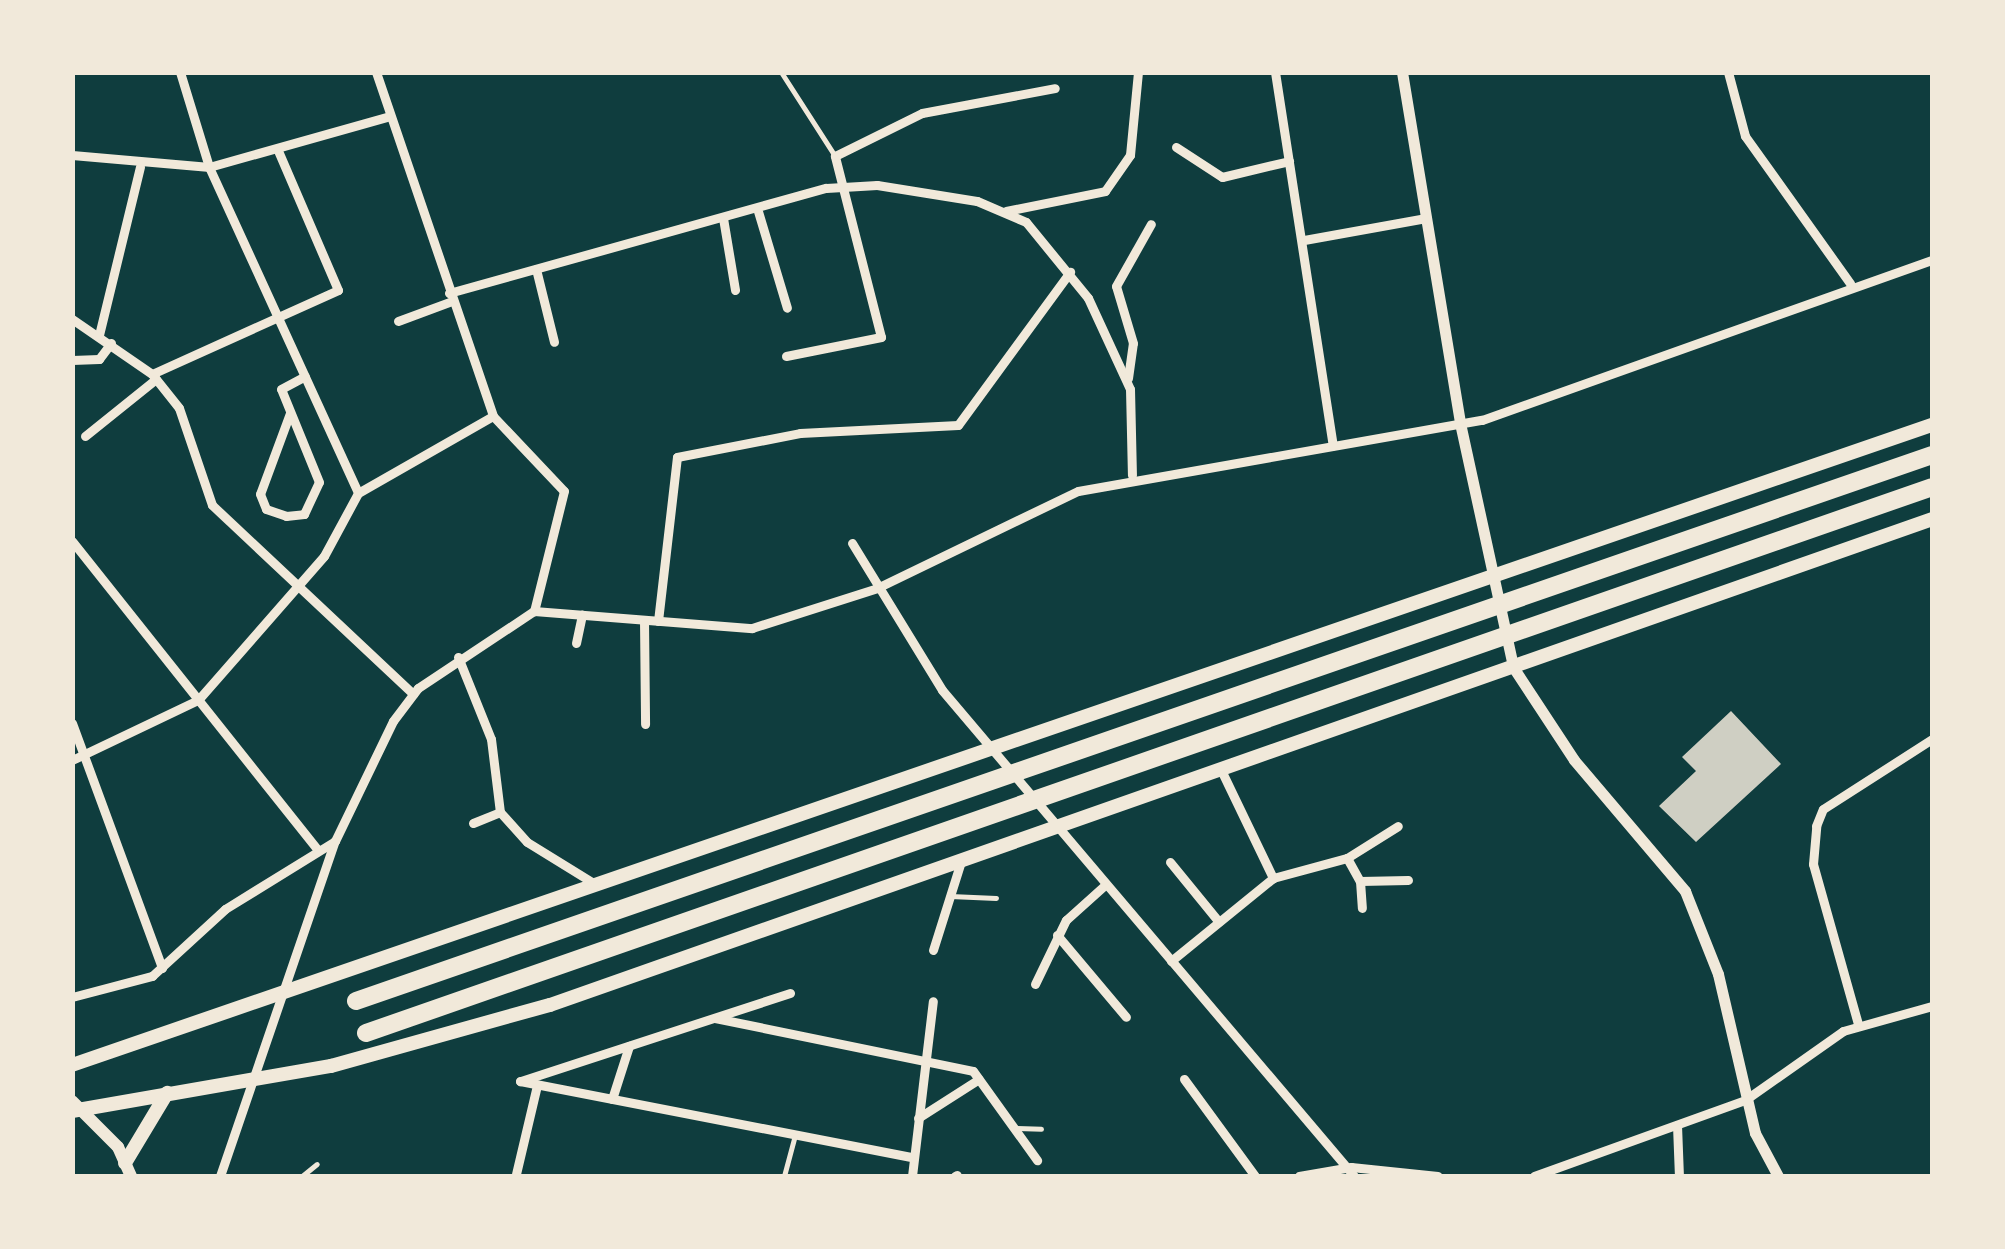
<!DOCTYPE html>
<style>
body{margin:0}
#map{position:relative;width:2005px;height:1249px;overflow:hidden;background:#0f3d3e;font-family:"Space Grotesk",sans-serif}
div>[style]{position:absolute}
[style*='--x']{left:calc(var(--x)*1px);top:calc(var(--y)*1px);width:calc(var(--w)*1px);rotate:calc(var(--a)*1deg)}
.building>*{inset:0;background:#cfcfc3}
.service>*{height:5px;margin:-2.5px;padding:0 2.5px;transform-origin:2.5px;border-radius:2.5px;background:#f1e9da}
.minor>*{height:9px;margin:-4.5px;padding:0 4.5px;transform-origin:4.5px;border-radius:4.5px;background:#f1e9da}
.tertiary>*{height:11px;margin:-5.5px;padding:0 5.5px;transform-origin:5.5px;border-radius:5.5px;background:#f1e9da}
.secondary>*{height:12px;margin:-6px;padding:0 6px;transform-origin:6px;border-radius:6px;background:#f1e9da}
.primary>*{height:14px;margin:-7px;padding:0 7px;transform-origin:7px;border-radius:7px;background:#f1e9da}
.motorway>*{height:18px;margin:-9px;padding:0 9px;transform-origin:9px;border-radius:9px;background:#f1e9da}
span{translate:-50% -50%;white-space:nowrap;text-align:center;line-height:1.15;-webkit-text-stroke:9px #f1e9da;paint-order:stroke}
.frame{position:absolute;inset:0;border:75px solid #f1e9da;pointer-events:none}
</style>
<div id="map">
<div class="building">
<i style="clip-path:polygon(1731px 711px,1781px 764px,1696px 842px,1659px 806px,1696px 771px,1682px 757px)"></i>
</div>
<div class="service">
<i style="--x:781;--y:72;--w:100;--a:57.3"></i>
<i style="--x:950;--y:896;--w:46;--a:2.5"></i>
<i style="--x:1017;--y:1128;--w:24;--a:2"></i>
<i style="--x:302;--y:1176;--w:19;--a:-39"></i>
<i style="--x:784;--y:1176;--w:42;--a:-75"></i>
</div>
<div class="minor">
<i style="--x:180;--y:72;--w:99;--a:73"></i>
<i style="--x:209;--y:167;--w:358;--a:65.4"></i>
<i style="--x:358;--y:493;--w:155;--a:-29.7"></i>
<i style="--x:376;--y:72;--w:363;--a:71.2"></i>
<i style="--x:493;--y:416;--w:103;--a:46.6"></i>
<i style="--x:564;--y:491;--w:124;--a:104"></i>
<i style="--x:1275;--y:72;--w:378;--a:81.2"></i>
<i style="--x:1728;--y:72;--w:66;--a:75.1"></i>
<i style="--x:1745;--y:136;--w:181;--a:54.5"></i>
<i style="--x:1176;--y:147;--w:55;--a:33.1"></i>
<i style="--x:1222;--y:177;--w:69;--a:-13.4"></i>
<i style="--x:72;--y:155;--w:138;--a:5"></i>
<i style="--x:209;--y:167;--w:185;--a:-15.7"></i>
<i style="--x:757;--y:208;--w:104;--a:73.3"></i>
<i style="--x:1006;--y:211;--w:101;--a:-11.4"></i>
<i style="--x:1105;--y:191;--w:44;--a:-55.2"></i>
<i style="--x:1130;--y:155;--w:83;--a:-84.5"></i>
<i style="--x:723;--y:218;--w:73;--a:80.5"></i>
<i style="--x:1304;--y:240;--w:124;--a:-10.2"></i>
<i style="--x:536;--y:269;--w:75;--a:76.1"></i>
<i style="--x:449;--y:293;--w:391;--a:-15.6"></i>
<i style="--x:826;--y:188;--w:51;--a:-3.4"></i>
<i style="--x:877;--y:185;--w:101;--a:9.1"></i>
<i style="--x:977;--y:201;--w:53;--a:23.2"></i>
<i style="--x:1026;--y:222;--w:98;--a:50.8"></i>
<i style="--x:1088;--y:298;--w:100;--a:65.2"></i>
<i style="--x:1130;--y:389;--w:86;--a:88.7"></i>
<i style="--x:72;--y:319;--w:97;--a:34.5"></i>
<i style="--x:152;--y:374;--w:43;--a:51.5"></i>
<i style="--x:179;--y:408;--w:102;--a:71.2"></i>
<i style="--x:212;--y:505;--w:276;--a:43.2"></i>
<i style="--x:398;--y:321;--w:58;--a:-20.3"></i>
<i style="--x:99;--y:335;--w:173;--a:-76.3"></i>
<i style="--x:786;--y:356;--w:97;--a:-11.3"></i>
<i style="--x:881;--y:337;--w:187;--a:-104.3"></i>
<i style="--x:835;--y:156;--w:97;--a:-26.3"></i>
<i style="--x:922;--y:113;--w:135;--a:-10.6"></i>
<i style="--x:72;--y:360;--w:27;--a:-2"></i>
<i style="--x:99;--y:359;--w:20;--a:-53"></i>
<i style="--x:152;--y:374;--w:204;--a:-24.3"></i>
<i style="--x:338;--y:290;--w:151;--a:-113.3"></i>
<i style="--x:1128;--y:378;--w:35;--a:-82"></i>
<i style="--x:1133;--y:343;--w:59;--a:-106.6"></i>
<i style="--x:1116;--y:286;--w:71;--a:-60.6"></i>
<i style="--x:290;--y:413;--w:86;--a:110.3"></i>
<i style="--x:260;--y:494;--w:16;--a:68"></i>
<i style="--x:266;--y:509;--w:21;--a:19"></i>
<i style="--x:286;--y:516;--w:18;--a:-6"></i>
<i style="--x:304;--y:514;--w:35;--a:-65"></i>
<i style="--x:319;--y:482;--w:100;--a:-112.2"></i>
<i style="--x:281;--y:389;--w:27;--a:-28"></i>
<i style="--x:85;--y:436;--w:91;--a:-38.8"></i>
<i style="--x:72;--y:541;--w:392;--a:51.5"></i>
<i style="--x:852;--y:543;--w:172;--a:58.5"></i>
<i style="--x:942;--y:690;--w:637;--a:49.71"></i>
<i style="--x:644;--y:620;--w:104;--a:89.4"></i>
<i style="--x:658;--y:621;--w:165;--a:-83.4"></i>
<i style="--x:677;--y:457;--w:125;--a:-11"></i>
<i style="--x:800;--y:433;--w:158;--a:-2.9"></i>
<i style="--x:958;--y:425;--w:190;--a:-53.8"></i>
<i style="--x:576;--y:643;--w:29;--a:-78"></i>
<i style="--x:458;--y:657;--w:88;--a:68.1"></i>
<i style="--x:491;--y:739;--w:74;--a:83"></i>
<i style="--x:500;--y:812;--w:40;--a:48"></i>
<i style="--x:527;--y:842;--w:80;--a:31.7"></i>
<i style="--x:72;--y:723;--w:261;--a:69.8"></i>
<i style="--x:72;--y:760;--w:140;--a:-25.5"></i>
<i style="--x:198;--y:700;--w:191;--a:-48.8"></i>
<i style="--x:324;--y:556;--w:72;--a:-61.6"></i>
<i style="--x:1222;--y:772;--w:118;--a:64.3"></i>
<i style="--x:473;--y:823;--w:29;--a:-22"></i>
<i style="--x:1347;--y:858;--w:26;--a:61"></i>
<i style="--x:1360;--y:881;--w:48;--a:-1.2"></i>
<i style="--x:1170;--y:862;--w:77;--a:50.8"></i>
<i style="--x:1360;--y:881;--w:27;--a:86"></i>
<i style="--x:1057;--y:935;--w:107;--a:49.9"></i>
<i style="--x:933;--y:950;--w:93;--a:-72.5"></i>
<i style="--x:1171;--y:961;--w:132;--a:-39.1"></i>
<i style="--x:1273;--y:878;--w:77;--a:-15.1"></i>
<i style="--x:1347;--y:858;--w:60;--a:-32.1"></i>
<i style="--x:1035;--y:984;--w:71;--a:-64.2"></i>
<i style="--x:1066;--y:920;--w:52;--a:-41.9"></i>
<i style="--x:790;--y:993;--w:284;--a:161.9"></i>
<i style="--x:520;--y:1081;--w:397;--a:11"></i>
<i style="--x:72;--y:997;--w:83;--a:-14.7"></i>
<i style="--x:152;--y:976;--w:99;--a:-42.5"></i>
<i style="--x:225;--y:909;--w:129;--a:-31.7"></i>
<i style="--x:715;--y:1018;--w:263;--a:11.6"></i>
<i style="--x:973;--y:1071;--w:110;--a:54.3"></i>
<i style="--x:1858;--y:1024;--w:166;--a:-105.7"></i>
<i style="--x:1813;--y:864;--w:38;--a:-85"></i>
<i style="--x:1816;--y:826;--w:18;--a:-68"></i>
<i style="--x:1823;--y:809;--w:130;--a:-32.7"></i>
<i style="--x:1184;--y:1079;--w:120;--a:53.8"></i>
<i style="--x:612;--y:1099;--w:56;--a:-72.2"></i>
<i style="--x:918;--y:1118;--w:72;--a:-32.6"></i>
<i style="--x:1677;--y:1125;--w:51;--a:87.8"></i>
<i style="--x:516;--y:1174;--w:91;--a:-76.7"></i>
<i style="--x:220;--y:1176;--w:354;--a:-71.1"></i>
<i style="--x:335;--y:841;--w:133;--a:-64.2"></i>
<i style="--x:393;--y:721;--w:41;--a:-52.9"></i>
<i style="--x:418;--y:688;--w:139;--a:-33.6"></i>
<i style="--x:534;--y:611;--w:219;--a:4.5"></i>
<i style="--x:752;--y:628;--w:131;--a:-17.7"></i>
<i style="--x:877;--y:588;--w:223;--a:-25.8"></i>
<i style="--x:1078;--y:491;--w:410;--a:-10"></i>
<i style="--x:1482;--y:420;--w:478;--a:-19.6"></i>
<i style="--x:912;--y:1176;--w:176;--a:-83.2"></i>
<i style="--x:955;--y:1176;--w:2;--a:-27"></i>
<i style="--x:1299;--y:1176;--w:53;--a:-9.8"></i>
<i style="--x:1351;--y:1167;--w:87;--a:5.9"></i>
<i style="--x:1534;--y:1176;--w:224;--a:-19.8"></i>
<i style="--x:1745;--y:1100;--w:120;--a:-35.1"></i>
<i style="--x:1843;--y:1031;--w:92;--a:-15.7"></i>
</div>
<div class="tertiary">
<i style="--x:1402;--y:72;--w:356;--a:80.6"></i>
<i style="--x:1460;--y:423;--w:250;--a:77.7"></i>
<i style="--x:1513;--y:667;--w:111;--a:56.7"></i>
<i style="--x:1574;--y:760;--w:172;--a:49.7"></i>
<i style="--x:1685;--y:891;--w:89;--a:68.3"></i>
<i style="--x:1718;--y:974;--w:163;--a:76.9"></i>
<i style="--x:1755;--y:1133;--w:49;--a:61.9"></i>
</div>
<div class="secondary">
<i style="--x:72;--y:1101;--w:65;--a:45"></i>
<i style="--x:118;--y:1147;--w:32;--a:66"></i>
</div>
<div class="primary">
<i style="--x:72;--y:1065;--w:1967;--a:-18.99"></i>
<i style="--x:72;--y:1111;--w:263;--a:-9.9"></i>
<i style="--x:331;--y:1066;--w:227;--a:-15.6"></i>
<i style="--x:550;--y:1005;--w:1465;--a:-19.37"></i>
<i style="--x:125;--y:1163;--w:82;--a:-59"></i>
</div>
<div class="motorway">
<i style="--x:356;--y:1001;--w:1668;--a:-19.11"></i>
<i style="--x:366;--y:1033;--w:1658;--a:-19.22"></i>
</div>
<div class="frame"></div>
</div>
